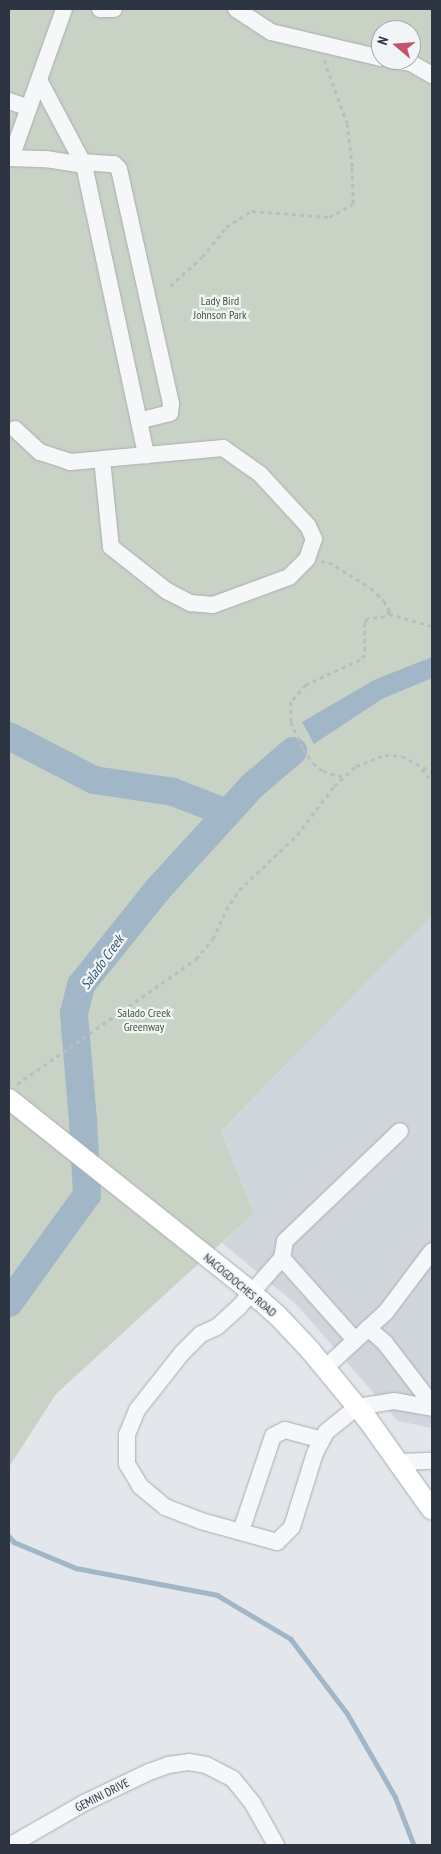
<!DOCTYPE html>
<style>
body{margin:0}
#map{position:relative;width:441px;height:1854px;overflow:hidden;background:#e3e6ea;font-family:"PT Sans Narrow",sans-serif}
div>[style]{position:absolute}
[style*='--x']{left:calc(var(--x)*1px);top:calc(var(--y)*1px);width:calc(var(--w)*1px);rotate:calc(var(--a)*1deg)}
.built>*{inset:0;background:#d1d6dc}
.green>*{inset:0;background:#c9d3c5}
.water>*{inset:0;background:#a1b6c7}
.stream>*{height:4.5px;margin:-2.25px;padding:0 2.25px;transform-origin:2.25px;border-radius:2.25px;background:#a1b6c7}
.river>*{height:28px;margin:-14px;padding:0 14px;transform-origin:14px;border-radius:14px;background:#a1b6c7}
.path>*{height:2.5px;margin-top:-1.25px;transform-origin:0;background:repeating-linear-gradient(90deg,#b9bdc1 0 4px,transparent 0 8px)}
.roads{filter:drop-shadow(0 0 1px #a8adb4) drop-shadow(0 0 1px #a8adb4)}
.minor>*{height:16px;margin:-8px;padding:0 8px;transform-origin:8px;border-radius:8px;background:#f5f7f8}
.major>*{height:20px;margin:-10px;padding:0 10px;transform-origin:10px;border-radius:10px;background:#fff}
span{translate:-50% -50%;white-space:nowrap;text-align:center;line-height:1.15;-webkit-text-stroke:4.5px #f2f5f7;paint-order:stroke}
.park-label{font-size:12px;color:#435b3a}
.street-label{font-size:12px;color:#2c3541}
.water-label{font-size:14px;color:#395772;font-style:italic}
.frame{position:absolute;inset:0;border:10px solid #2c3541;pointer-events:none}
.north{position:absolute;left:371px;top:20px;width:50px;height:50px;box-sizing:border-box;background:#f2f5f7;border:1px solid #a3a8ae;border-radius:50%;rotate:288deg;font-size:14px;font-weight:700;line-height:20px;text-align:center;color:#2c3541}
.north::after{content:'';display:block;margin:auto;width:18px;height:22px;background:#c4536d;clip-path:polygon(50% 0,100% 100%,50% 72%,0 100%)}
</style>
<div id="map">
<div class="built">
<i style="clip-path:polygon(432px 916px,432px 1428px,398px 1421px,297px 1305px,222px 1243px,254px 1212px,221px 1131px)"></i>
</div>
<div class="green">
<i style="clip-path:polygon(evenodd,9px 9px,432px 9px,432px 916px,221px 1131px,254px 1213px,56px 1394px,9px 1467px,9px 9px,381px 30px,411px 30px,411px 60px,381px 60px,381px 30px)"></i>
</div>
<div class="water">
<i style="clip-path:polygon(432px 657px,432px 678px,382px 699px,314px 744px,302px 722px,374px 680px)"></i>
</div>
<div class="stream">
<i style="--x:9;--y:1536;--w:8;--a:50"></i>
<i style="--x:14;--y:1542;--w:67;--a:22.8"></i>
<i style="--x:76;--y:1568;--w:144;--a:10.8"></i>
<i style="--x:217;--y:1595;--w:86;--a:30.7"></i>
<i style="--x:291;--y:1639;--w:93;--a:52.9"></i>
<i style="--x:347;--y:1713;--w:96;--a:60"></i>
<i style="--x:395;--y:1796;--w:53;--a:68.8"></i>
</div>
<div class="river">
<i style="--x:9;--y:736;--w:96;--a:27.4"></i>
<i style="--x:94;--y:780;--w:80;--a:8.6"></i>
<i style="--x:173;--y:792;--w:58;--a:21.3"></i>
<i style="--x:9;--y:1303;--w:133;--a:-54.2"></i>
<i style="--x:87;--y:1195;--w:74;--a:-93.1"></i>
<i style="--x:83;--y:1121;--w:108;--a:-94.8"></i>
<i style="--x:74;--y:1013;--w:29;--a:-76"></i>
<i style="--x:81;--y:985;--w:124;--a:-51.2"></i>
<i style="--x:159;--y:888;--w:138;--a:-47.6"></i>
<i style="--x:252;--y:786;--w:54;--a:-40.5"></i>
</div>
<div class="path">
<i style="--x:170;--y:286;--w:43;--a:-42.2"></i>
<i style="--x:202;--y:257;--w:38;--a:-51"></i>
<i style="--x:226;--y:227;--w:31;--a:-32"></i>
<i style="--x:252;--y:211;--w:77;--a:4.5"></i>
<i style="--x:329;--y:217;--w:27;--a:-28"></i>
<i style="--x:353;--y:204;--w:37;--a:-92"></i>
<i style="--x:352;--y:167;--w:43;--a:-96.6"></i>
<i style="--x:347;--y:124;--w:68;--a:-109.8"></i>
<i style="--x:321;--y:561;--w:8;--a:7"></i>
<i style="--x:329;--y:562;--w:49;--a:31.8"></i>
<i style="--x:371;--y:588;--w:18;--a:45"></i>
<i style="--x:384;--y:601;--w:12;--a:59"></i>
<i style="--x:390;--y:611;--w:8;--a:130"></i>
<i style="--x:385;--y:617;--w:18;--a:174"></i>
<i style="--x:367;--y:619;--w:4;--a:117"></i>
<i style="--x:365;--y:623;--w:32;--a:90"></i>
<i style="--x:365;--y:655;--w:7;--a:135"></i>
<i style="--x:360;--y:660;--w:60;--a:155.2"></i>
<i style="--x:306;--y:685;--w:23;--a:131"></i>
<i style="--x:291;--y:702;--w:20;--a:90"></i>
<i style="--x:291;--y:722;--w:30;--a:66"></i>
<i style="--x:303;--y:749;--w:17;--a:54"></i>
<i style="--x:313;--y:763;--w:13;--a:39"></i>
<i style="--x:323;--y:771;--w:21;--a:17"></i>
<i style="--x:389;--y:614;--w:45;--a:15.6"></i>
<i style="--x:422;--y:769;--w:16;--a:52"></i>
<i style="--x:17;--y:1084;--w:218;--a:-34.9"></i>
<i style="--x:196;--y:959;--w:26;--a:-50"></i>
<i style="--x:213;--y:939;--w:32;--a:-66"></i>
<i style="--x:226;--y:910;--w:24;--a:-57"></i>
<i style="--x:239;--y:890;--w:80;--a:-43.5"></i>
<i style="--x:297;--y:835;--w:61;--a:-52.9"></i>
<i style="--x:334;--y:786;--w:30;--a:-42"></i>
<i style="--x:356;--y:766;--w:31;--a:-21"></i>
<i style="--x:385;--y:755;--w:17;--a:3"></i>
<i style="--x:402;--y:756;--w:34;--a:28"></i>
</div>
<div class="roads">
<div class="minor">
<i style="--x:100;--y:9;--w:14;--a:0"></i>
<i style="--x:236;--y:9;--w:42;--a:33.3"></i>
<i style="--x:271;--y:32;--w:113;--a:13.3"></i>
<i style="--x:393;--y:60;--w:18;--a:9"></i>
<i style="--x:411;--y:63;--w:24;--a:30"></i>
<i style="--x:39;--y:80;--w:96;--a:62.1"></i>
<i style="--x:9;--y:101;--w:21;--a:19"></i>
<i style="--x:9;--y:158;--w:37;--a:2"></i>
<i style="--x:46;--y:159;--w:38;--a:9"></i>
<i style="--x:84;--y:165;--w:297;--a:77.9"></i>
<i style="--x:11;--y:158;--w:158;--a:-70.4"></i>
<i style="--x:82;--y:162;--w:32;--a:4"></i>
<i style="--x:114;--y:164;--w:7;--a:45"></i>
<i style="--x:119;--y:169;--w:240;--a:77.5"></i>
<i style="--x:171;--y:403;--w:10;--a:96"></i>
<i style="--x:170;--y:413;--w:32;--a:166"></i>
<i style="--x:15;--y:429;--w:34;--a:43"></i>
<i style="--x:40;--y:452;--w:32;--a:18"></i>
<i style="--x:70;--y:462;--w:32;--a:-5"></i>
<i style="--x:102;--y:459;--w:88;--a:84.2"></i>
<i style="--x:111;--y:547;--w:71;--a:38.2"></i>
<i style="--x:167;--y:591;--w:27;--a:27"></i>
<i style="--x:191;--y:603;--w:22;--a:5"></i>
<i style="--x:213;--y:605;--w:81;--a:-20.2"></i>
<i style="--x:289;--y:577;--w:25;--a:-45"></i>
<i style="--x:307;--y:559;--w:21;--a:-71"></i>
<i style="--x:314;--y:539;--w:14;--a:-115"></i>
<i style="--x:308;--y:526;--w:71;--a:-132.7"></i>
<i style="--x:260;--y:474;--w:45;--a:-144.9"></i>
<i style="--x:223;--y:448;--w:121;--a:174.8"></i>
<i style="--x:282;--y:1258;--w:17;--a:-80"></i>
<i style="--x:285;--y:1241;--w:159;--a:-43.7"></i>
<i style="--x:368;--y:1328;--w:23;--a:41"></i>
<i style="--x:385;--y:1343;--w:77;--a:52.4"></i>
<i style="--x:355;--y:1340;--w:110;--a:-131.7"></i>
<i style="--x:282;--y:1258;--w:65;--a:131.3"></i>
<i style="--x:239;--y:1307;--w:30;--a:138"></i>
<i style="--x:217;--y:1327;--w:17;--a:156"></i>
<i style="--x:201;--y:1334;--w:27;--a:135"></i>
<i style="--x:182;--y:1353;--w:73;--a:128.3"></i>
<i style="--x:137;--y:1410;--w:27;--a:112"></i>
<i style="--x:127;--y:1435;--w:29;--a:90"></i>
<i style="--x:127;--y:1464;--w:26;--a:59"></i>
<i style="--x:140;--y:1486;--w:33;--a:40"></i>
<i style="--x:165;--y:1507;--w:39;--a:21"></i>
<i style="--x:201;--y:1521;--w:79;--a:15.4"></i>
<i style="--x:277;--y:1542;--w:21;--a:-45"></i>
<i style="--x:292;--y:1527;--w:77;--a:-72.7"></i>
<i style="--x:315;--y:1453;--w:24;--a:-62"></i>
<i style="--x:326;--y:1432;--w:40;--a:-39"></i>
<i style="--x:357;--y:1407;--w:37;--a:-9"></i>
<i style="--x:394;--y:1401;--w:39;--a:10"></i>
<i style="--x:325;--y:1368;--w:83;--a:-42.6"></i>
<i style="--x:386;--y:1312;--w:76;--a:-53"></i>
<i style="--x:399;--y:1462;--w:33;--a:-2"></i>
<i style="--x:241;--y:1531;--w:100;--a:-71.4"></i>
<i style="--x:273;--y:1436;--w:13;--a:-27"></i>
<i style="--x:285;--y:1430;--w:38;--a:15"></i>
<i style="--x:11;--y:1845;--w:84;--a:-29.9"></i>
<i style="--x:84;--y:1803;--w:72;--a:-25.5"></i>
<i style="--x:149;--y:1772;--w:20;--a:-20"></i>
<i style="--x:168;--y:1765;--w:21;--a:-8"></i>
<i style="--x:189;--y:1762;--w:17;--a:10"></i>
<i style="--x:206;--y:1765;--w:30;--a:27"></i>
<i style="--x:233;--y:1779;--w:32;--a:51"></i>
<i style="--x:253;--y:1804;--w:47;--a:60.7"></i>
</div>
<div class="major">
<i style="--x:9;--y:1099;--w:300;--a:38.5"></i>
<i style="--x:244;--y:1286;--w:45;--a:41.4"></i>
<i style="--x:278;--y:1316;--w:47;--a:46.7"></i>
<i style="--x:310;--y:1350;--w:91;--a:50.4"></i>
<i style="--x:368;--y:1420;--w:110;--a:54.6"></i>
</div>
</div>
<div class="park-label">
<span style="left:220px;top:308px">Lady Bird<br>Johnson Park</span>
<span style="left:144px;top:1020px">Salado Creek<br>Greenway</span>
</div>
<div class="street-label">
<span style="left:240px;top:1285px;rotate:40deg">NACOGDOCHES ROAD</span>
<span style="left:102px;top:1795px;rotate:-27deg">GEMINI DRIVE</span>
</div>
<div class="water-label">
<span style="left:102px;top:962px;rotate:-54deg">Salado Creek</span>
</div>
<div class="frame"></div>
<div class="north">N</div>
</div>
